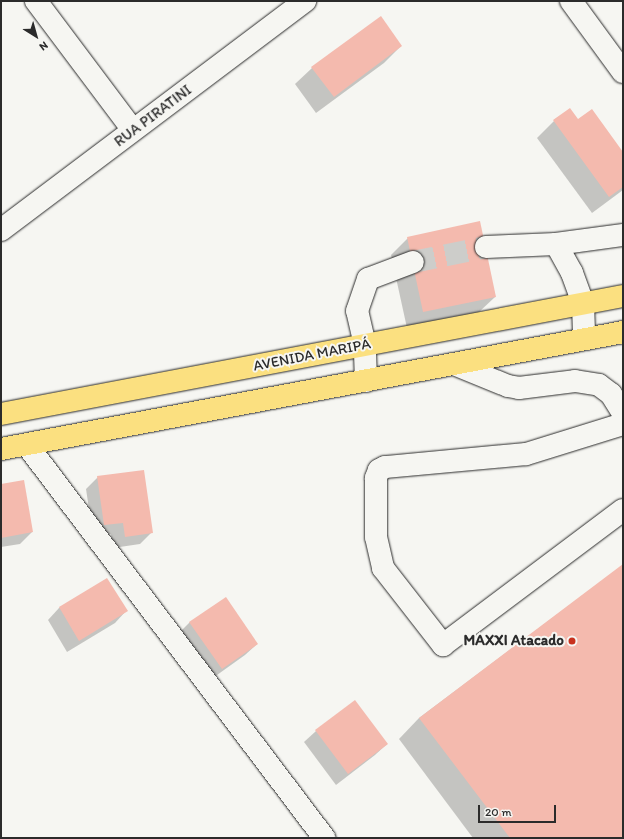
<!DOCTYPE html>
<meta charset="utf-8">
<style>
body{margin:0}
#map{position:relative;width:624px;height:839px;overflow:hidden;background:#f6f6f2;font-family:Itim,sans-serif}
div>[style]{position:absolute}
[style*='--x']{left:calc(var(--x)*1px);top:calc(var(--y)*1px);width:calc(var(--w)*1px);rotate:calc(var(--a)*1deg)}
.shadow>*{inset:0;background:#0003}
.building>*{inset:0;background:#f4baae}
.minor-tunnel>*{height:22px;margin-top:-11px;transform-origin:0;background:repeating-linear-gradient(90deg,#cdcdca 0 22px,transparent 0 33px)}
.roads{filter:drop-shadow(0 0 1px #2b2b2b) drop-shadow(0 0 1px #2b2b2b)}
.minor>*{height:22px;margin:-11px;padding:0 11px;transform-origin:11px;border-radius:11px;background:#f6f6f2}
.major>*{height:22px;margin:-11px;padding:0 11px;transform-origin:11px;border-radius:11px;background:#fbe080}
.dots>*{width:11px;height:11px;translate:-50% -50%;box-sizing:border-box;border:2px solid #f6f6f2;border-radius:50%}
span{translate:-50% -50%;white-space:nowrap;text-align:center;line-height:1.15;-webkit-text-stroke:4px #f6f6f2;paint-order:stroke}
.street-label{font-size:15px;color:#2b2b2b}
.poi-label{font-size:15px;color:#2b2b2b;font-weight:700}
.right{translate:-100% -50%;text-align:right}
.frame{position:absolute;inset:0;border:2px solid #2b2b2b;pointer-events:none}
.north{position:absolute;left:16px;top:16px;width:40px;height:40px;-webkit-text-stroke:3px #f6f6f2;paint-order:stroke;rotate:143deg;font-size:11px;font-weight:700;line-height:16px;text-align:center;color:#2b2b2b}
.north::after{content:'';display:block;margin:auto;width:14px;height:18px;background:#2b2b2b;clip-path:polygon(50% 0,100% 100%,50% 72%,0 100%)}
.scale{position:absolute;left:478px;top:805px;width:78px;height:18px;box-sizing:border-box;border:2px solid #2b2b2b;border-top:0;padding-left:5px;font-size:12px;line-height:14px;white-space:nowrap;color:#2b2b2b;-webkit-text-stroke:3px #f6f6f2;paint-order:stroke}
</style>
<div id="map">
<div class="shadow">
<i style="clip-path:polygon(401px 46px,384px 63px,316px 113px,295px 84px,312px 68px)"></i>
<i style="clip-path:polygon(578px 120px,623px 154px,623px 190px,592px 213px,537px 138px,554px 121px)"></i>
<i style="clip-path:polygon(408px 238px,495px 297px,478px 313px,407px 328px,391px 255px)"></i>
<i style="clip-path:polygon(98px 477px,152px 532px,140px 544px,113px 548px,111px 534px,93px 536px,86px 489px)"></i>
<i style="clip-path:polygon(1px 485px,32px 532px,20px 544px,1px 547px)"></i>
<i style="clip-path:polygon(623px 565px,623px 838px,473px 838px,399px 739px,419px 718px)"></i>
<i style="clip-path:polygon(107px 579px,126px 611px,115px 623px,67px 652px,48px 620px,59px 608px)"></i>
<i style="clip-path:polygon(190px 622px,257px 644px,245px 655px,210px 680px,178px 634px)"></i>
<i style="clip-path:polygon(316px 731px,387px 744px,375px 755px,336px 785px,304px 742px)"></i>
</div>
<div class="building">
<i style="clip-path:polygon(381px 16px,402px 46px,334px 97px,311px 67px)"></i>
<i style="clip-path:polygon(570px 108px,578px 119px,592px 109px,623px 152px,623px 187px,609px 197px,553px 120px)"></i>
<i style="clip-path:polygon(480px 221px,496px 297px,423px 312px,407px 237px)"></i>
<i style="clip-path:polygon(144px 470px,153px 533px,125px 537px,123px 523px,104px 525px,97px 476px)"></i>
<i style="clip-path:polygon(24px 480px,33px 532px,1px 538px,1px 484px)"></i>
<i style="clip-path:polygon(623px 564px,623px 838px,510px 838px,419px 718px)"></i>
<i style="clip-path:polygon(107px 578px,128px 611px,79px 641px,59px 607px)"></i>
<i style="clip-path:polygon(226px 597px,258px 644px,222px 669px,189px 622px)"></i>
<i style="clip-path:polygon(355px 700px,388px 744px,348px 774px,315px 730px)"></i>
</div>
<div class="minor-tunnel">
<i style="--x:413;--y:262;--w:75;--a:-11.6"></i>
</div>
<div class="roads">
<div class="minor">
<i style="--x:36;--y:1;--w:161;--a:53.1"></i>
<i style="--x:571;--y:1;--w:88;--a:53.8"></i>
<i style="--x:1;--y:230;--w:381;--a:-37"></i>
<i style="--x:556;--y:244;--w:68;--a:-7.7"></i>
<i style="--x:486;--y:247;--w:70;--a:-2.5"></i>
<i style="--x:556;--y:244;--w:33;--a:61"></i>
<i style="--x:572;--y:273;--w:33;--a:70"></i>
<i style="--x:583;--y:304;--w:35;--a:88"></i>
<i style="--x:454;--y:364;--w:58;--a:22.2"></i>
<i style="--x:508;--y:386;--w:11;--a:10"></i>
<i style="--x:519;--y:388;--w:56;--a:-7.1"></i>
<i style="--x:575;--y:381;--w:24;--a:9"></i>
<i style="--x:599;--y:385;--w:15;--a:37"></i>
<i style="--x:611;--y:394;--w:22;--a:58"></i>
<i style="--x:366;--y:381;--w:36;--a:-92"></i>
<i style="--x:365;--y:345;--w:35;--a:-103"></i>
<i style="--x:357;--y:311;--w:34;--a:-71"></i>
<i style="--x:368;--y:279;--w:48;--a:-20.7"></i>
<i style="--x:623;--y:424;--w:102;--a:162.8"></i>
<i style="--x:526;--y:454;--w:142;--a:174.7"></i>
<i style="--x:385;--y:467;--w:7;--a:153"></i>
<i style="--x:379;--y:470;--w:9;--a:111"></i>
<i style="--x:376;--y:478;--w:59;--a:90"></i>
<i style="--x:376;--y:537;--w:32;--a:77"></i>
<i style="--x:383;--y:568;--w:98;--a:52.1"></i>
<i style="--x:443;--y:645;--w:225;--a:-36.9"></i>
<i style="--x:27;--y:445;--w:493;--a:52.9"></i>
</div>
<div class="major">
<i style="--x:1;--y:414;--w:633;--a:-10.74"></i>
<i style="--x:1;--y:449;--w:633;--a:-10.65"></i>
</div>
</div>
<div class="dots">
<i style="left:572px;top:641px;background:#c8321e"></i>
</div>
<div class="street-label">
<span style="left:153px;top:116px;rotate:-37deg">RUA PIRATINI</span>
<span style="left:312px;top:355px;rotate:-11deg">AVENIDA MARIPÁ</span>
</div>
<div class="poi-label">
<span class="right" style="left:564px;top:641px">MAXXI Atacado</span>
</div>
<div class="frame"></div>
<div class="north">N</div>
<div class="scale">20 m</div>
</div>
